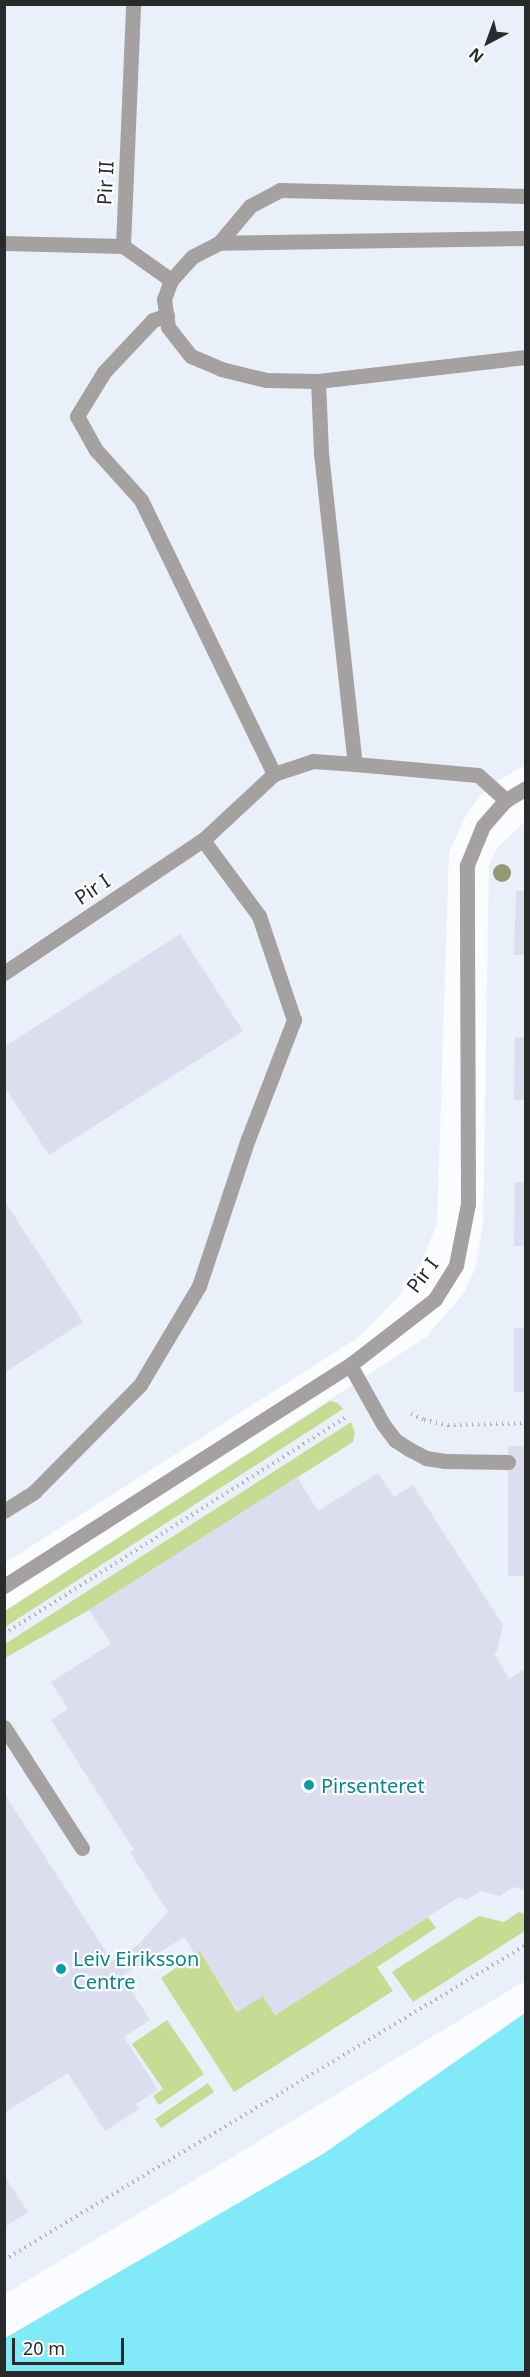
<!DOCTYPE html>
<style>
body{margin:0}
#map{position:relative;width:530px;height:2377px;overflow:hidden;background:#fafcff;font-family:"Noto Sans",sans-serif}
div>[style]{position:absolute}
[style*='--x']{left:calc(var(--x)*1px);top:calc(var(--y)*1px);width:calc(var(--w)*1px);rotate:calc(var(--a)*1deg)}
.built>*{inset:0;background:#eaf0fa}
.green>*{inset:0;background:#c6dc94}
.water>*{inset:0;background:#82e9f8}
.building>*{inset:0;background:#dcddef}
.path>*{height:4px;margin-top:-2px;transform-origin:0;background:repeating-linear-gradient(90deg,#b2b4b7 0 1.5px,transparent 0 6px)}
.lane>*{height:15px;margin:-7.5px;padding:0 7.5px;transform-origin:7.5px;border-radius:7.5px;background:#a4a1a0}
.street>*{height:15px;margin:-7.5px;padding:0 7.5px;transform-origin:7.5px;border-radius:7.5px;background:#a4a1a0}
.trees>*{width:18px;height:18px;margin:-9px;border-radius:50%;background:#929b76}
.dots>*{width:16px;height:16px;translate:-50% -50%;box-sizing:border-box;border:3px solid #fff;border-radius:50%}
span{translate:-50% -50%;white-space:nowrap;text-align:center;line-height:1.15;-webkit-text-stroke:4.5px #fff;paint-order:stroke}
.street-label{font-size:20px;color:#292a2c}
.culture-label{font-size:20px;color:#0d838f}
.left{translate:0 -50%;text-align:left}
.frame{position:absolute;inset:0;border:6px solid #292a2c;pointer-events:none}
.north{position:absolute;left:458px;top:12px;width:60px;height:60px;-webkit-text-stroke:4px #fff;paint-order:stroke;rotate:221deg;font-size:16px;font-weight:700;line-height:24px;text-align:center;color:#292a2c}
.north::after{content:'';display:block;margin:auto;width:21px;height:27px;background:#292a2c;clip-path:polygon(50% 0,100% 100%,50% 72%,0 100%)}
.scale{position:absolute;left:12px;top:2338px;width:112px;height:27px;box-sizing:border-box;border:3px solid #292a2c;border-top:0;padding-left:8px;font-size:18px;line-height:21px;white-space:nowrap;color:#292a2c;-webkit-text-stroke:4px #fff;paint-order:stroke}
</style>
<div id="map">
<div class="built">
<i style="clip-path:polygon(5px 5px,525px 5px,525px 765px,488px 787px,467px 813px,449px 852px,437px 1224px,420px 1265px,398px 1297px,359px 1337px,5px 1563px)"></i>
<i style="clip-path:polygon(525px 821px,525px 1981px,5px 2294px,5px 1611px,426px 1337px,464px 1293px,475px 1269px,483px 1224px,489px 864px,498px 847px)"></i>
</div>
<div class="green">
<i style="clip-path:polygon(330px 1401px,338px 1403px,343px 1409px,5px 1627px,5px 1611px)"></i>
<i style="clip-path:polygon(351px 1422px,355px 1433px,353px 1442px,89px 1610px,5px 1658px,5px 1644px)"></i>
<i style="clip-path:polygon(519px 1912px,525px 1914px,525px 1931px,413px 2002px,392px 1972px,479px 1916px,504px 1922px)"></i>
<i style="clip-path:polygon(428px 1917px,436px 1928px,377px 1967px,393px 1991px,234px 2092px,161px 1978px,200px 1951px,237px 2012px,263px 1996px,275px 2015px)"></i>
<i style="clip-path:polygon(167px 2020px,204px 2074px,159px 2105px,153px 2096px,163px 2089px,132px 2044px)"></i>
<i style="clip-path:polygon(208px 2083px,214px 2092px,161px 2128px,155px 2119px)"></i>
</div>
<div class="water">
<i style="clip-path:polygon(525px 2013px,525px 2372px,5px 2372px,5px 2338px,323px 2154px)"></i>
</div>
<div class="building">
<i style="clip-path:polygon(516px 891px,526px 891px,526px 955px,514px 955px)"></i>
<i style="clip-path:polygon(180px 934px,243px 1031px,49px 1155px,4px 1086px,4px 1047px)"></i>
<i style="clip-path:polygon(515px 1037px,526px 1037px,526px 1100px,514px 1100px)"></i>
<i style="clip-path:polygon(515px 1182px,526px 1182px,526px 1246px,514px 1246px)"></i>
<i style="clip-path:polygon(4px 1200px,83px 1322px,4px 1373px)"></i>
<i style="clip-path:polygon(514px 1328px,526px 1328px,526px 1392px,514px 1392px)"></i>
<i style="clip-path:polygon(508px 1446px,526px 1446px,526px 1576px,508px 1576px)"></i>
<i style="clip-path:polygon(378px 1473px,394px 1497px,413px 1485px,503px 1625px,497px 1651px,494px 1653px,509px 1679px,526px 1668px,526px 1890px,513px 1887px,500px 1896px,480px 1891px,467px 1900px,459px 1897px,275px 2015px,263px 1996px,238px 2012px,200px 1951px,195px 1954px,184px 1937px,122px 1976px,150px 2020px,124px 2037px,158px 2090px,136px 2104px,139px 2109px,105px 2131px,68px 2073px,4px 2113px,4px 1793px,112px 1961px,139px 1944px,168px 1912px,130px 1852px,134px 1850px,51px 1720px,68px 1709px,51px 1682px,111px 1644px,89px 1610px,297px 1477px,318px 1511px)"></i>
<i style="clip-path:polygon(4px 2175px,28px 2212px,4px 2227px)"></i>
</div>
<div class="path">
<i style="--x:411;--y:1414;--w:14;--a:25"></i>
<i style="--x:424;--y:1420;--w:25;--a:12"></i>
<i style="--x:448;--y:1425;--w:78;--a:-1.5"></i>
<i style="--x:4;--y:1634;--w:406;--a:-32.4"></i>
<i style="--x:4;--y:2260;--w:610;--a:-31.11"></i>
</div>
<div class="lane">
<i style="--x:4;--y:243;--w:119;--a:1.4"></i>
<i style="--x:123;--y:246;--w:242;--a:-87.6"></i>
<i style="--x:219;--y:243;--w:48;--a:-50"></i>
<i style="--x:250;--y:206;--w:34;--a:-28"></i>
<i style="--x:280;--y:190;--w:246;--a:1.4"></i>
<i style="--x:123;--y:246;--w:59;--a:35.3"></i>
<i style="--x:167;--y:315;--w:15;--a:160"></i>
<i style="--x:153;--y:320;--w:71;--a:133.3"></i>
<i style="--x:104;--y:372;--w:52;--a:121.5"></i>
<i style="--x:77;--y:416;--w:39;--a:61"></i>
<i style="--x:96;--y:450;--w:67;--a:48"></i>
<i style="--x:141;--y:500;--w:305;--a:64.1"></i>
<i style="--x:318;--y:381;--w:72;--a:87.6"></i>
<i style="--x:321;--y:453;--w:313;--a:83.8"></i>
<i style="--x:355;--y:764;--w:123;--a:5.1"></i>
<i style="--x:478;--y:775;--w:38;--a:42"></i>
<i style="--x:4;--y:973;--w:239;--a:-33.8"></i>
<i style="--x:203;--y:840;--w:97;--a:-42.9"></i>
<i style="--x:274;--y:774;--w:41;--a:-18.4"></i>
<i style="--x:313;--y:761;--w:42;--a:4.1"></i>
<i style="--x:350;--y:1365;--w:68;--a:60.8"></i>
<i style="--x:383;--y:1424;--w:20;--a:53"></i>
<i style="--x:395;--y:1440;--w:17;--a:33"></i>
<i style="--x:409;--y:1449;--w:19;--a:28"></i>
<i style="--x:426;--y:1458;--w:19;--a:9"></i>
<i style="--x:445;--y:1461;--w:63;--a:0.9"></i>
<i style="--x:4;--y:1511;--w:36;--a:-32"></i>
<i style="--x:34;--y:1492;--w:151;--a:-45.3"></i>
<i style="--x:140;--y:1385;--w:115;--a:-59.2"></i>
<i style="--x:199;--y:1286;--w:155;--a:-71.6"></i>
<i style="--x:248;--y:1139;--w:128;--a:-68.9"></i>
<i style="--x:294;--y:1020;--w:110;--a:-108.6"></i>
<i style="--x:259;--y:916;--w:94;--a:-126.4"></i>
<i style="--x:4;--y:1727;--w:144;--a:57.2"></i>
</div>
<div class="street">
<i style="--x:526;--y:238;--w:307;--a:179.1"></i>
<i style="--x:219;--y:243;--w:30;--a:153"></i>
<i style="--x:192;--y:257;--w:31;--a:132"></i>
<i style="--x:171;--y:280;--w:20;--a:110"></i>
<i style="--x:164;--y:299;--w:28;--a:82"></i>
<i style="--x:168;--y:327;--w:37;--a:52"></i>
<i style="--x:191;--y:356;--w:33;--a:23"></i>
<i style="--x:221;--y:369;--w:46;--a:13.7"></i>
<i style="--x:266;--y:380;--w:52;--a:1.1"></i>
<i style="--x:318;--y:381;--w:209;--a:-6.6"></i>
<i style="--x:4;--y:1586;--w:411;--a:-32.6"></i>
<i style="--x:350;--y:1365;--w:108;--a:-37.8"></i>
<i style="--x:435;--y:1299;--w:40;--a:-58"></i>
<i style="--x:456;--y:1265;--w:62;--a:-78.9"></i>
<i style="--x:468;--y:1204;--w:339;--a:-90.2"></i>
<i style="--x:467;--y:865;--w:42;--a:-67.7"></i>
<i style="--x:483;--y:826;--w:35;--a:-49"></i>
<i style="--x:506;--y:800;--w:23;--a:-31"></i>
</div>
<div class="trees">
<i style="left:502px;top:873px"></i>
</div>
<div class="dots">
<i style="left:309px;top:1785px;background:#0f9aa8"></i>
<i style="left:61px;top:1969px;background:#0f9aa8"></i>
</div>
<div class="street-label">
<span style="left:105px;top:183px;rotate:-87deg">Pir II</span>
<span style="left:92px;top:889px;rotate:-34deg">Pir I</span>
<span style="left:422px;top:1275px;rotate:-53deg">Pir I</span>
</div>
<div class="culture-label">
<span class="left" style="left:321px;top:1785px">Pirsenteret</span>
<span class="left" style="left:73px;top:1970px">Leiv Eiriksson<br>Centre</span>
</div>
<div class="frame"></div>
<div class="north">N</div>
<div class="scale">20 m</div>
</div>
